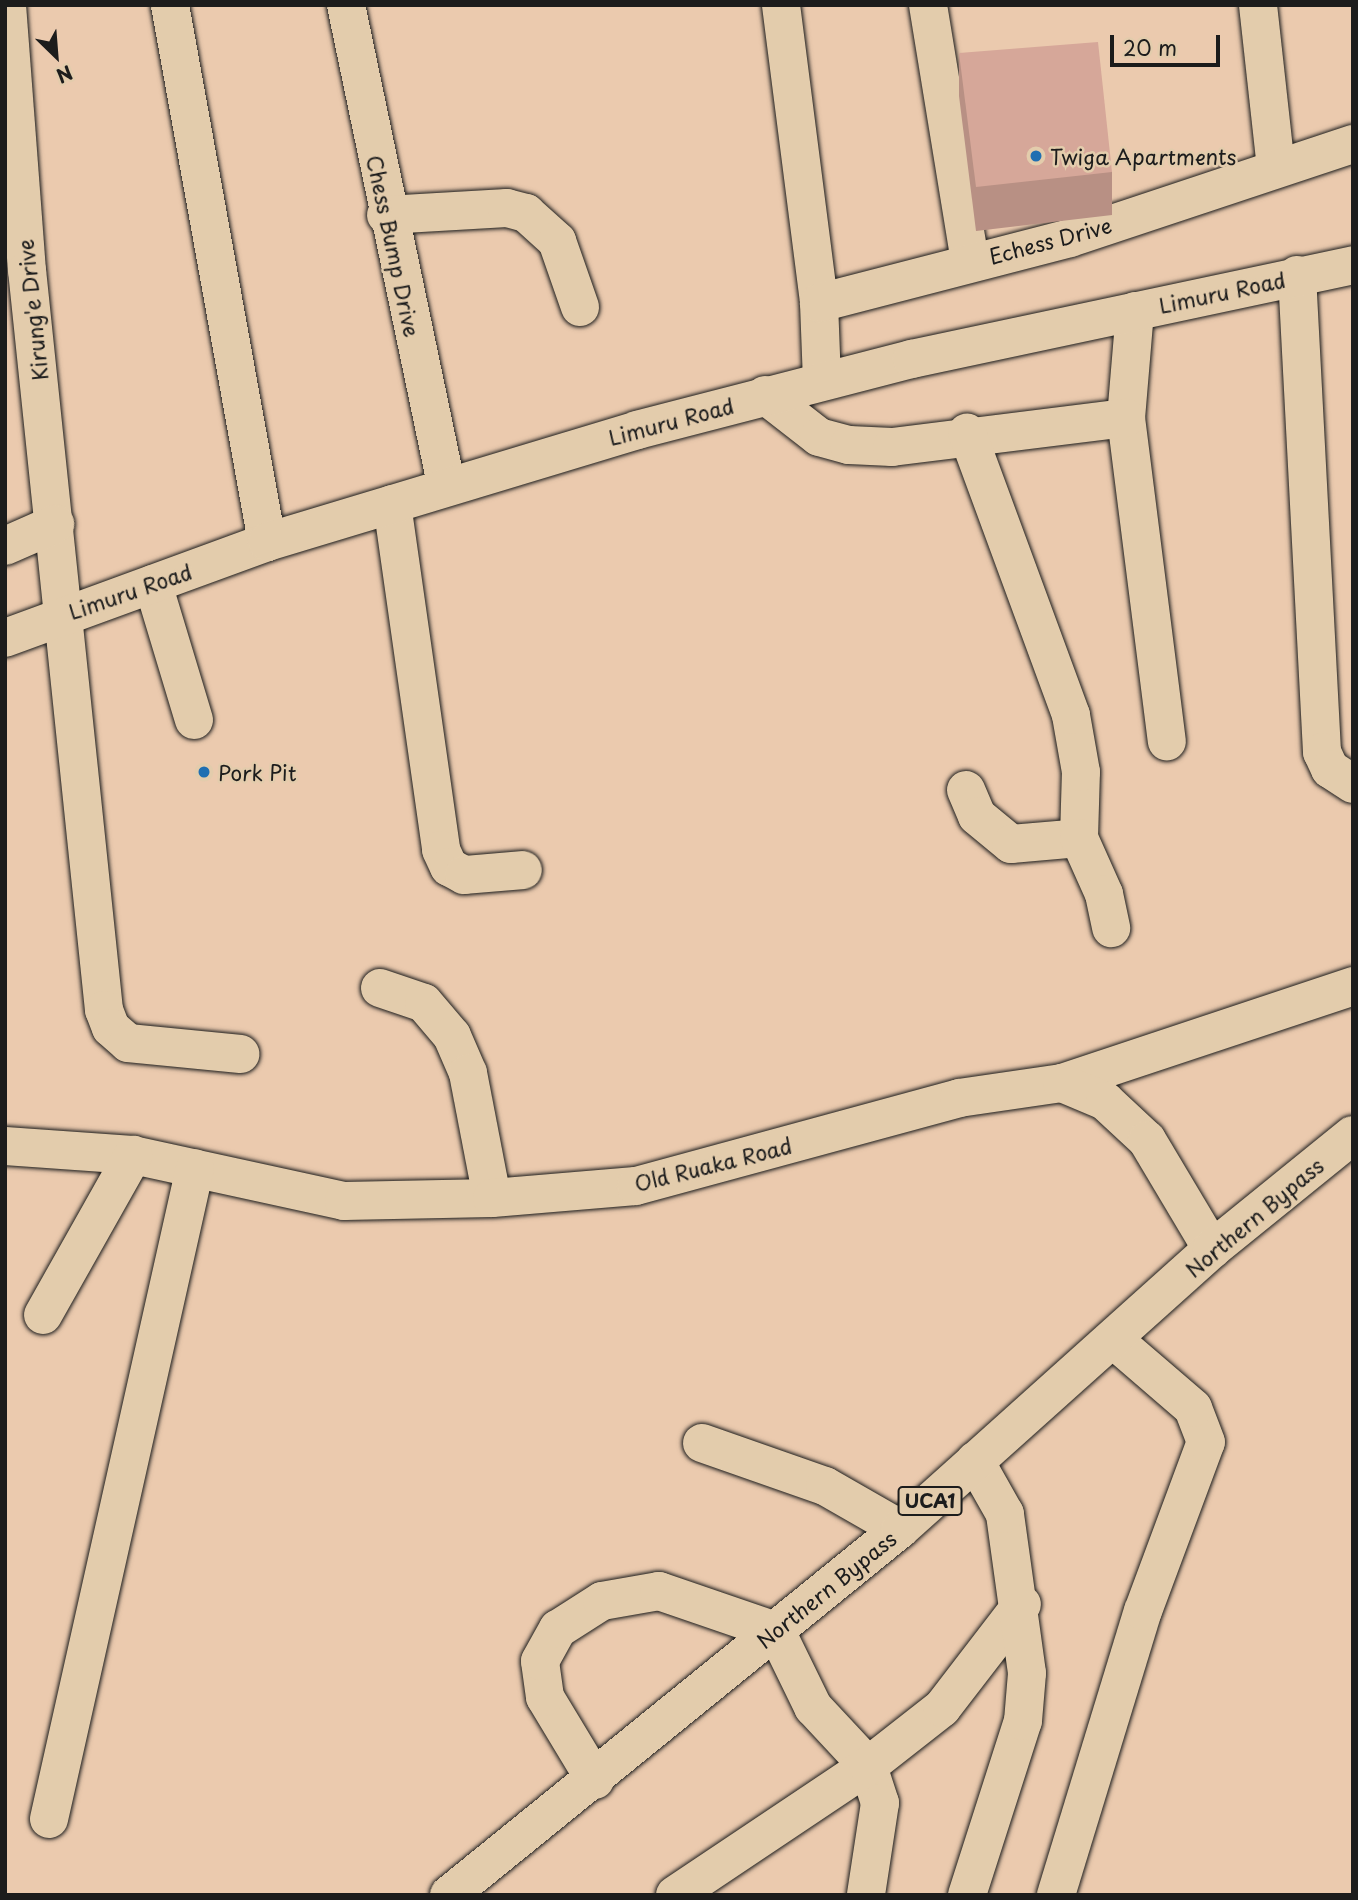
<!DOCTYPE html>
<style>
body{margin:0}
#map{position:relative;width:1358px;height:1900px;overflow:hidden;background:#ebcaae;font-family:"Playpen Sans",sans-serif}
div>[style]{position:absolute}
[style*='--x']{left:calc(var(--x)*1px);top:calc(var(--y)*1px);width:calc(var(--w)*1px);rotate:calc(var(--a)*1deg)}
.roads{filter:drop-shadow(0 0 2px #1c1c1c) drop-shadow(0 0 2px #1c1c1c)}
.minor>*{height:38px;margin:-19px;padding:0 19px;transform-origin:19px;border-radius:19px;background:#e3ccac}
.major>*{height:38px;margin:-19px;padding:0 19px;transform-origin:19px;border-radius:19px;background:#e3ccac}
.wall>*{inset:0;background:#b89084}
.building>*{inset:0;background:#d6a799}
.dots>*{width:19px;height:19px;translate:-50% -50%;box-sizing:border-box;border:4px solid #e3ccac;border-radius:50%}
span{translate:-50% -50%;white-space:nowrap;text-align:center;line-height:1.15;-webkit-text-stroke:5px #e3ccac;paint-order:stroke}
.shield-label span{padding:2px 5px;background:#e3ccac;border:2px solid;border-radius:5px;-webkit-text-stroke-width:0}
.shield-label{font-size:19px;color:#1c1c1c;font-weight:700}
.poi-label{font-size:21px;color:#1c1c1c}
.left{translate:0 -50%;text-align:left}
.street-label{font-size:21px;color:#1c1c1c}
.frame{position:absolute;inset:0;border:7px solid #1c1c1c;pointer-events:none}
.north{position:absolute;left:21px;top:21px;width:70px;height:70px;-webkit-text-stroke:5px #e3ccac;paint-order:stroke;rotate:155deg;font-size:19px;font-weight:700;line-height:28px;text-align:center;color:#1c1c1c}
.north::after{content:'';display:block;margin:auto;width:24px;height:32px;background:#1c1c1c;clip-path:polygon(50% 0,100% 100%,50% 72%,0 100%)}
.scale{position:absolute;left:1110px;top:35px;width:110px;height:32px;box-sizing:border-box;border:4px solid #1c1c1c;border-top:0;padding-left:9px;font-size:21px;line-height:24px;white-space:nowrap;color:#1c1c1c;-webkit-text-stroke:5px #e3ccac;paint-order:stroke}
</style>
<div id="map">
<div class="roads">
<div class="minor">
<i style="--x:7;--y:5;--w:266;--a:85.7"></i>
<i style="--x:27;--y:270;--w:744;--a:84.06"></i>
<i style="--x:104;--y:1010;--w:19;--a:69"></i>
<i style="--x:111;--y:1028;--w:23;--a:41"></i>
<i style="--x:128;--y:1043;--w:113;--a:5.6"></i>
<i style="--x:170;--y:5;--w:546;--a:79.76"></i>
<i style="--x:346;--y:5;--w:492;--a:78.2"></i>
<i style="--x:781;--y:5;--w:300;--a:82.7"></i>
<i style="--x:928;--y:5;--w:259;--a:80.7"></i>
<i style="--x:1258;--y:5;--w:164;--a:83.7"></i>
<i style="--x:386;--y:215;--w:121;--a:-3.3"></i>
<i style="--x:507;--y:208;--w:20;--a:15"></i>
<i style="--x:526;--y:213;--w:42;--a:42.1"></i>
<i style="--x:557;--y:241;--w:70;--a:70.8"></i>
<i style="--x:1297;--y:275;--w:478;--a:87"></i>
<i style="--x:1322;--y:752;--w:19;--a:65"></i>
<i style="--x:1330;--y:769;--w:27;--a:33"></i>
<i style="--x:1135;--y:311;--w:107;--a:94.8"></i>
<i style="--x:1126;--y:418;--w:326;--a:82.8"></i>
<i style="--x:822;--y:381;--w:78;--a:-92.2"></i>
<i style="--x:819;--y:303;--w:259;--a:-14.5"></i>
<i style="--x:1070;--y:238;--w:298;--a:-18.4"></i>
<i style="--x:765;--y:395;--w:68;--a:37.9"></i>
<i style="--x:819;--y:437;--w:31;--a:15"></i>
<i style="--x:849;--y:445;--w:43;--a:2.7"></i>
<i style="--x:892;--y:447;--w:236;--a:-7.1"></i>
<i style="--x:392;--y:504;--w:349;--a:81.9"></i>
<i style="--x:441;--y:850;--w:19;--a:65"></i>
<i style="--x:449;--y:867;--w:17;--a:28"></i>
<i style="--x:464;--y:875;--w:59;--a:-4.8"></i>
<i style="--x:5;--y:546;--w:55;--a:-23.7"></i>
<i style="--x:153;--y:584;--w:142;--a:73.2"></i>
<i style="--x:966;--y:790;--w:28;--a:67"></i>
<i style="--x:977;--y:816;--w:44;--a:39.5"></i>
<i style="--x:1011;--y:844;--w:68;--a:-5"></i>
<i style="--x:1079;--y:838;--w:66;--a:-88.3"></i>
<i style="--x:1081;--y:772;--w:58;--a:-100"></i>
<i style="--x:1071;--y:715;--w:301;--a:-110.2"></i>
<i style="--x:1079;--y:838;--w:61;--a:65.9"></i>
<i style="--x:1104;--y:894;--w:35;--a:78"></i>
<i style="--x:380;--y:988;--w:46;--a:18.8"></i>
<i style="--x:424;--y:1003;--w:43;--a:49.7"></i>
<i style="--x:452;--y:1036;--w:40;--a:66.6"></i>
<i style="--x:468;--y:1073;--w:127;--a:79.1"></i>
<i style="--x:1062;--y:1083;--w:307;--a:-18.4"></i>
<i style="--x:5;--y:1146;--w:128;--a:4"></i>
<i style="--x:133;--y:1155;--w:216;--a:12.3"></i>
<i style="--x:344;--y:1201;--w:148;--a:-1.2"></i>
<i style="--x:492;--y:1198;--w:144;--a:-4.8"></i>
<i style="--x:636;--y:1186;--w:335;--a:-15.2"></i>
<i style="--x:959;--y:1098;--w:104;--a:-8.3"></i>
<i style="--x:1062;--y:1083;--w:47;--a:22.7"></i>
<i style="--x:1105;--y:1101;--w:57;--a:42.9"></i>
<i style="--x:1147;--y:1140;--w:127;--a:59.2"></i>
<i style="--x:43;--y:1315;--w:184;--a:-60.6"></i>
<i style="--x:702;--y:1443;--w:130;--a:19.3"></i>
<i style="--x:825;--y:1486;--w:86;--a:29.8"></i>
<i style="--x:595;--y:1780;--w:97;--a:-121.1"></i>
<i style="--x:545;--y:1697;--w:36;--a:-98"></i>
<i style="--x:540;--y:1661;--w:37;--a:-61"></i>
<i style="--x:558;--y:1629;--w:52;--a:-32.5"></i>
<i style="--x:602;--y:1601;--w:58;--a:-10"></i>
<i style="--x:659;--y:1591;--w:124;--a:18.9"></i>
<i style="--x:776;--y:1631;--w:85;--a:64"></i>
<i style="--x:813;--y:1707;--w:81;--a:47"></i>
<i style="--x:868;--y:1766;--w:39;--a:72"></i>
<i style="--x:880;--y:1803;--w:93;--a:98.7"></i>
<i style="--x:49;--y:1819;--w:667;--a:-77.36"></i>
<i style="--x:675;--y:1895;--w:232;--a:-33.8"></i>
<i style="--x:868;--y:1766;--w:94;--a:-38.1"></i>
<i style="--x:942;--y:1708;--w:131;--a:-52.4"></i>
<i style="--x:967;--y:1895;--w:183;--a:-72.2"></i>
<i style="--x:1023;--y:1721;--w:48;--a:-85.2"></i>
<i style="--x:1027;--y:1673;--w:161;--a:-97.9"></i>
<i style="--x:1005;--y:1514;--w:61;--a:-119.5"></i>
<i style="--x:1056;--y:1895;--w:297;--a:-73"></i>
<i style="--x:1143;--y:1611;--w:180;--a:-69.6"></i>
<i style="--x:1206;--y:1442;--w:36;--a:-111"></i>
<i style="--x:1193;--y:1408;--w:104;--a:-139.3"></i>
</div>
<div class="major">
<i style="--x:5;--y:638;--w:279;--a:-20.1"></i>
<i style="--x:267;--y:542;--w:387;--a:-16.8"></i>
<i style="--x:637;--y:430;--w:284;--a:-14.5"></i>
<i style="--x:912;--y:359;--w:451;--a:-12"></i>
<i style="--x:449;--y:1895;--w:581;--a:-39.06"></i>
<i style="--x:900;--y:1529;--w:419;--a:-41.9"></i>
<i style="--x:1212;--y:1249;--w:181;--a:-39"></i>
</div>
</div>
<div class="wall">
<i style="clip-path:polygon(959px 53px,1112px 172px,1112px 215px,976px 231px,959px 96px)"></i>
</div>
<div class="building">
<i style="clip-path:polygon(1098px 42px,1112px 172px,976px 187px,959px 53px)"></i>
</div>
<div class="dots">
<i style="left:1036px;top:156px;background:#1f6fb2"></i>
<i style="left:204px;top:772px;background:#1f6fb2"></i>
</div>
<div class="shield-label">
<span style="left:930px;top:1501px">UCA1</span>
</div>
<div class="poi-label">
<span class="left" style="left:1050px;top:156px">Twiga Apartments</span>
<span class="left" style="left:218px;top:772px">Pork Pit</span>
</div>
<div class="street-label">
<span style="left:1050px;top:240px;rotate:-15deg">Echess Drive</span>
<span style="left:394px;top:246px;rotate:78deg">Chess Bump Drive</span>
<span style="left:1222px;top:292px;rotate:-12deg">Limuru Road</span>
<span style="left:32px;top:310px;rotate:-96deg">Kirung'e Drive</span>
<span style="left:671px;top:421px;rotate:-15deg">Limuru Road</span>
<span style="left:130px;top:591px;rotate:-19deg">Limuru Road</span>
<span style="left:713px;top:1164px;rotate:-14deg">Old Ruaka Road</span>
<span style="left:1254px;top:1217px;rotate:-40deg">Northern Bypass</span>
<span style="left:826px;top:1589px;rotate:-39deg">Northern Bypass</span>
</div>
<div class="frame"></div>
<div class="north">N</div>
<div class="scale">20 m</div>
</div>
